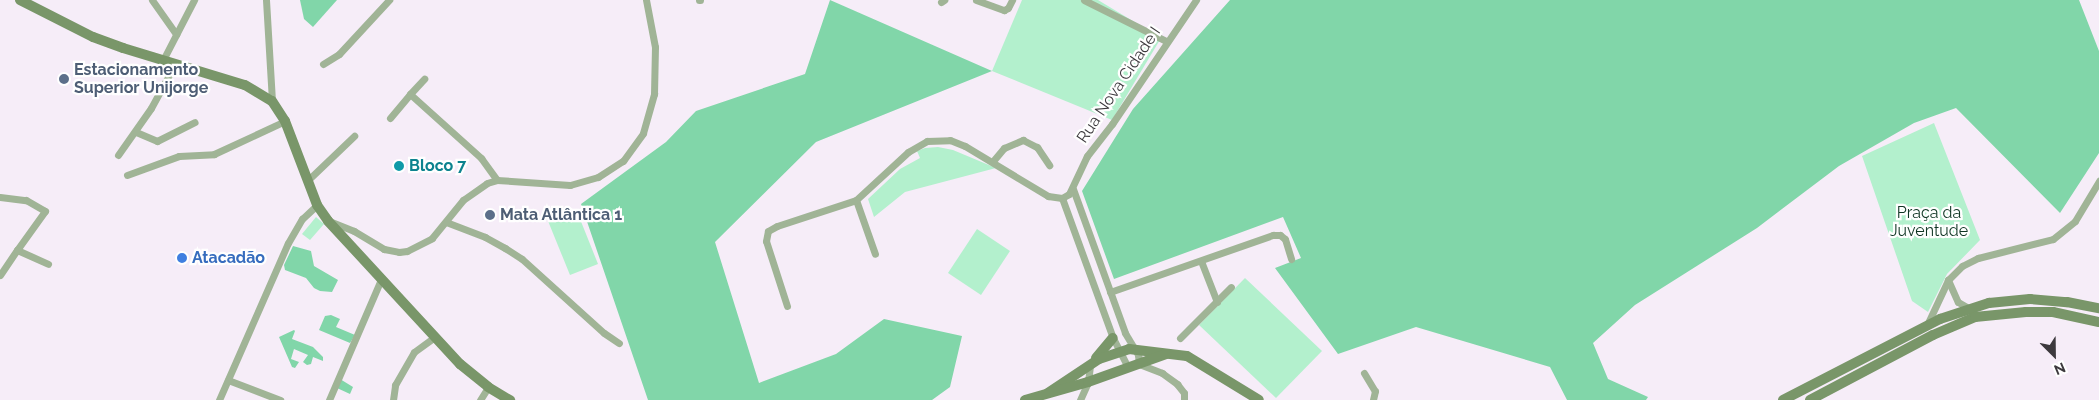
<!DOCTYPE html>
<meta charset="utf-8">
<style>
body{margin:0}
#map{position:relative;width:2099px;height:400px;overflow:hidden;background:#f6edf8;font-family:Raleway,sans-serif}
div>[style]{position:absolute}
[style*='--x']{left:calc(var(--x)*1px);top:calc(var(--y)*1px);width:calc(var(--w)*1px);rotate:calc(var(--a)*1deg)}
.green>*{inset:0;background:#b3f0cd}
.forest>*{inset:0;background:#81d6a9}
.minor>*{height:7px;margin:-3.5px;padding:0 3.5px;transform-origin:3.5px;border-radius:3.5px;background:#a0b496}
.secondary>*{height:10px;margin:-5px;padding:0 5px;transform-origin:5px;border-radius:5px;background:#799669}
.dots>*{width:14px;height:14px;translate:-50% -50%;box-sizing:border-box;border:2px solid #fff;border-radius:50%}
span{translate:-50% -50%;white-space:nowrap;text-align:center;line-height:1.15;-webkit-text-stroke:4.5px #fff;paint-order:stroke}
.service-label{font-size:16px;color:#4e5e75;font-weight:700}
.left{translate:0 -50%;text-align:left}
.street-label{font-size:16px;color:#3c393d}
.culture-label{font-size:16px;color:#0d838f;font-weight:700}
.park-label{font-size:16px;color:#103624}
.shop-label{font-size:16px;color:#366cbe;font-weight:700}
.north{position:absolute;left:2029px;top:330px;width:50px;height:50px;-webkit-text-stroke:4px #fff;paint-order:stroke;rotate:157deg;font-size:14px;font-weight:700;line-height:20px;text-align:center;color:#3c393d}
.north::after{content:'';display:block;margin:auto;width:18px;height:22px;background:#3c393d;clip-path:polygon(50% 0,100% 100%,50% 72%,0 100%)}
</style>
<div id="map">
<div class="green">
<i style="clip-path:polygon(1022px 0,1098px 0,1161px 38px,1112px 120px,992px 71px)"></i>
<i style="clip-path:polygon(1934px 123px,1980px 240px,1947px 274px,1928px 312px,1912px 301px,1862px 156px)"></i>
<i style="clip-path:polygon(938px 147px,953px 150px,996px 168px,905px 192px,874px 217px,868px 199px,900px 169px,920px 158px,917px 151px,925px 148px)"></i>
<i style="clip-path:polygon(576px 209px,598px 264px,570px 275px,548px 221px)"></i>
<i style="clip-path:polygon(316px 217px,324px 224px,310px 240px,302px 234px)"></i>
<i style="clip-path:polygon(977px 229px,1010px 251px,981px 295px,948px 273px)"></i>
<i style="clip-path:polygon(1245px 278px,1322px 351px,1276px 398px,1199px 325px)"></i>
</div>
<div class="forest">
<i style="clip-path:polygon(300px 0,337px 0,313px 27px,304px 19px)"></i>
<i style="clip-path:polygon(830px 0,992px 71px,816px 142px,715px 242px,759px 383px,836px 354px,884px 319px,962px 336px,950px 387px,932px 400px,648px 400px,581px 204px,666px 142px,696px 111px,805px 74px)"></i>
<i style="clip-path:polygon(1230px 0,2079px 0,2099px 51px,2099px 153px,2060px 213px,1956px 108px,1914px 123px,1839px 166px,1757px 228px,1635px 305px,1593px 343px,1608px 379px,1648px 397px,1646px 400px,1567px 400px,1550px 367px,1416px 327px,1338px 354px,1275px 268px,1301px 258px,1283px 217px,1114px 279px,1082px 191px,1133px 109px)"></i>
<i style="clip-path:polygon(293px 246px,311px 251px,314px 266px,338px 280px,332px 292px,320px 291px,314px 288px,306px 278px,285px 270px,284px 265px)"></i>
<i style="clip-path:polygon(331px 315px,340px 319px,336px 327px,355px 335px,350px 343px,319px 330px,325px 316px)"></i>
<i style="clip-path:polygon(294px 330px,295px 331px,292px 339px,313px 347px,323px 357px,323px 361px,313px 357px,311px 364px,307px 365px,303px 362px,308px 355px,294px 349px,291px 359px,299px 362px,295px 368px,292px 367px,279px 337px)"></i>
<i style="clip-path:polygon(340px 379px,353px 387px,350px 394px,337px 388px)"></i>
</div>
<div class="minor">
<i style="--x:152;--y:0;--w:42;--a:54.8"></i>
<i style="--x:266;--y:0;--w:101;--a:86.6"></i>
<i style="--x:699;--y:0;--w:1;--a:0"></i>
<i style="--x:976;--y:0;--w:30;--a:20"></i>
<i style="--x:1004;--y:10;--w:4;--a:-27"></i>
<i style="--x:1008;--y:8;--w:9;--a:-63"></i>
<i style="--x:1084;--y:0;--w:92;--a:26.6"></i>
<i style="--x:941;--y:2;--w:4;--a:-34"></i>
<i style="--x:163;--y:60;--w:68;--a:-62.7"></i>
<i style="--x:323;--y:64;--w:19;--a:-32"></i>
<i style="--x:339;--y:54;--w:74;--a:-47.2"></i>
<i style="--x:410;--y:94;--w:21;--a:-47"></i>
<i style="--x:390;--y:118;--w:31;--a:-50"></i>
<i style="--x:410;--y:94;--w:96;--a:42"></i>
<i style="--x:481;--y:158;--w:27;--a:54"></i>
<i style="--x:136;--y:132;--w:23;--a:23"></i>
<i style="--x:157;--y:141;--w:42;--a:-26.6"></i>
<i style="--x:118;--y:155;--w:57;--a:-54.9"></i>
<i style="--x:151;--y:108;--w:50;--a:-61.4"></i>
<i style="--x:993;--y:161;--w:17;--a:-50"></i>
<i style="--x:1004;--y:148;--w:21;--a:-23"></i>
<i style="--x:1023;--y:140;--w:16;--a:27"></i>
<i style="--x:1037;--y:147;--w:22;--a:56"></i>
<i style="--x:127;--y:175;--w:55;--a:-20.1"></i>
<i style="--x:179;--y:156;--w:35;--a:-3"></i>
<i style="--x:214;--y:154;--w:78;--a:-24.9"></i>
<i style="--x:308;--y:180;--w:64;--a:-43.7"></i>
<i style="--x:1073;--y:189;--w:153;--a:70.1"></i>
<i style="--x:1125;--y:333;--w:26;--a:59"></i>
<i style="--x:1138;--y:355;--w:9;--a:84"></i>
<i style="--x:1139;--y:364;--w:25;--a:21"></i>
<i style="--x:1162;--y:373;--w:19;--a:36"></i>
<i style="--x:1177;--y:384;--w:11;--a:52"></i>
<i style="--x:1184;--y:393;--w:7;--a:90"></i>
<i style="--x:0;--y:197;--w:26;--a:7"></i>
<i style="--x:26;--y:200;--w:22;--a:30"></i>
<i style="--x:45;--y:211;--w:48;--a:125.7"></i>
<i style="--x:1062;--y:198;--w:149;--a:70"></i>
<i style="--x:1113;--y:338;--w:33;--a:63"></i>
<i style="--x:856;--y:200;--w:57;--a:70.6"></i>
<i style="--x:329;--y:221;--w:27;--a:22"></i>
<i style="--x:354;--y:231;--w:35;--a:31"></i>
<i style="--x:384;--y:249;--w:15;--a:11"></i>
<i style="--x:399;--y:252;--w:8;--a:-7"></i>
<i style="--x:407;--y:251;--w:28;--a:-27"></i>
<i style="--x:432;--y:238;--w:49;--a:-50.8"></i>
<i style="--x:463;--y:200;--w:29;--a:-35"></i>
<i style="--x:487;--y:183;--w:10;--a:-17"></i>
<i style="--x:497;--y:180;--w:73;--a:3.9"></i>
<i style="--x:570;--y:185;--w:29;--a:-16"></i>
<i style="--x:598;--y:177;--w:30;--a:-33"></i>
<i style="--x:623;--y:161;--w:34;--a:-54"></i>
<i style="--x:643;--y:133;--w:41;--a:-74.2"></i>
<i style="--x:654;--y:94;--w:47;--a:-88.8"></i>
<i style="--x:655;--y:47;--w:48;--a:-100.8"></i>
<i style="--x:446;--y:222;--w:42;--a:21"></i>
<i style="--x:485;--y:237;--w:23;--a:29"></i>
<i style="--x:505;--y:248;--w:20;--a:33"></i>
<i style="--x:522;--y:259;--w:110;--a:42.1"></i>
<i style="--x:604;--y:333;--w:18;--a:34"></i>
<i style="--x:1201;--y:261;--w:44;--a:68.7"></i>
<i style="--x:0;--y:275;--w:30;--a:-56"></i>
<i style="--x:17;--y:250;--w:34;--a:24"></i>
<i style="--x:1948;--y:280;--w:24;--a:66"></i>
<i style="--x:1958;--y:302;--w:14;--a:30"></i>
<i style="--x:1110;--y:292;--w:173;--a:-19.3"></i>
<i style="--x:1273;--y:235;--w:7;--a:0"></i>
<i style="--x:1280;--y:235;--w:6;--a:39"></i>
<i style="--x:1285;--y:239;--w:21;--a:73"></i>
<i style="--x:787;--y:306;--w:68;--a:-107.9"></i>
<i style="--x:766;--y:241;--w:10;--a:-79"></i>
<i style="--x:768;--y:231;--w:10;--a:-29"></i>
<i style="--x:777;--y:226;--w:83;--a:-18.2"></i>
<i style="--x:856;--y:200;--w:71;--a:-42.7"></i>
<i style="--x:908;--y:152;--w:22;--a:-30"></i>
<i style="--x:927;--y:141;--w:23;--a:-2"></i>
<i style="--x:950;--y:140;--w:16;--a:22"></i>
<i style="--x:965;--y:146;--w:97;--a:31.1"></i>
<i style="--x:1048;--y:196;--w:14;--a:8"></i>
<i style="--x:1062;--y:198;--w:8;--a:-30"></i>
<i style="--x:1069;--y:194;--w:42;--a:-64.7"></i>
<i style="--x:1087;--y:156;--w:41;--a:-52"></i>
<i style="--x:1112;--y:124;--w:150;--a:-55.9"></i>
<i style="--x:1927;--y:325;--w:50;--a:-65"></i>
<i style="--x:1948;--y:280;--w:20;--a:-45"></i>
<i style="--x:1962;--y:266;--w:18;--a:-27"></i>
<i style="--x:1978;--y:258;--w:77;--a:-14.2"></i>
<i style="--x:2053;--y:239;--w:28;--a:-39"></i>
<i style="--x:2075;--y:221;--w:47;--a:-59"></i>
<i style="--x:1180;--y:338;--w:72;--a:-45"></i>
<i style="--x:1364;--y:373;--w:21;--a:59"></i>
<i style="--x:1375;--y:391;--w:9;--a:103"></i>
<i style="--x:228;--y:380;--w:56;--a:21"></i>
<i style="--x:219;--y:400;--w:171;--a:-66.3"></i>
<i style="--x:288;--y:243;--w:28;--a:-60"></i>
<i style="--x:302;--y:219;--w:21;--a:-43"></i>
<i style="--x:329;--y:400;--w:132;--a:-66.7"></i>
<i style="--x:393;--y:400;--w:15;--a:-82"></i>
<i style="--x:395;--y:385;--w:38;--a:-60"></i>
<i style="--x:414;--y:352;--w:24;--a:-36"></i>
<i style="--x:480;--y:400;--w:15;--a:-58"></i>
<i style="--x:1080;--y:400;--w:20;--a:-66"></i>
<i style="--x:1088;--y:382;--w:17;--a:-83"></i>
</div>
<div class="secondary">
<i style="--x:20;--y:0;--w:82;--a:26.9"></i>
<i style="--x:93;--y:37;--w:32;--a:20"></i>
<i style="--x:123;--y:48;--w:127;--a:16.9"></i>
<i style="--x:245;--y:85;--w:31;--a:31"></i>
<i style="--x:272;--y:101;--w:24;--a:57"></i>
<i style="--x:285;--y:121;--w:90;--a:69.1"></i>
<i style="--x:317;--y:205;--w:19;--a:55"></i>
<i style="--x:328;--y:221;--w:195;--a:47.3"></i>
<i style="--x:460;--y:364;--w:36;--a:39"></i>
<i style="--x:488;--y:387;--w:26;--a:31"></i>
<i style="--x:1096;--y:358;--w:26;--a:-50"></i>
<i style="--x:1048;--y:393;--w:61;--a:-33.7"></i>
<i style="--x:1099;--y:359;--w:32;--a:-18"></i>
<i style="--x:1129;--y:349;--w:58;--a:6.9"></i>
<i style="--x:1187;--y:356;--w:84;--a:31.4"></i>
<i style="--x:1025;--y:400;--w:66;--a:-15.9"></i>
<i style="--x:1088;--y:382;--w:83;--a:-19.7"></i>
<i style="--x:1783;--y:400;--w:177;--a:-27.3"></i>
<i style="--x:1940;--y:319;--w:52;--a:-18.1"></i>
<i style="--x:1989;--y:303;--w:41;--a:-5.6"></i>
<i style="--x:2030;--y:299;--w:37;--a:5"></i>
<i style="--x:2067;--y:302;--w:33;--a:11"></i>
<i style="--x:1810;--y:400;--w:139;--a:-27.9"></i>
<i style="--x:1933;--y:335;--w:46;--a:-23.2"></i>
<i style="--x:1975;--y:317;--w:51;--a:-5.6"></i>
<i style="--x:2026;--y:312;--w:27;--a:0"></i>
<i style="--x:2053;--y:312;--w:47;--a:12.3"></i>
</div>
<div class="dots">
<i style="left:64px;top:79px;background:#5c6f8a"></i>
<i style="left:399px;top:166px;background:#0f9aa8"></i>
<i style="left:490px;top:215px;background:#5c6f8a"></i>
<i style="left:182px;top:258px;background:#3f7fe0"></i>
</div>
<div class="service-label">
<span class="left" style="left:74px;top:79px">Estacionamento<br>Superior Unijorge</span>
<span class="left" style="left:500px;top:215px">Mata Atlântica 1</span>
</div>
<div class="street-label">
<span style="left:1119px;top:85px;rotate:-56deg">Rua Nova Cidade I</span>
</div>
<div class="culture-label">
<span class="left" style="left:409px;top:166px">Bloco 7</span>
</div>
<div class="park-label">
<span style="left:1929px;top:222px">Praça da<br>Juventude</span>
</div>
<div class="shop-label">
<span class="left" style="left:192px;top:258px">Atacadão</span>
</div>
<div class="north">N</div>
</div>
